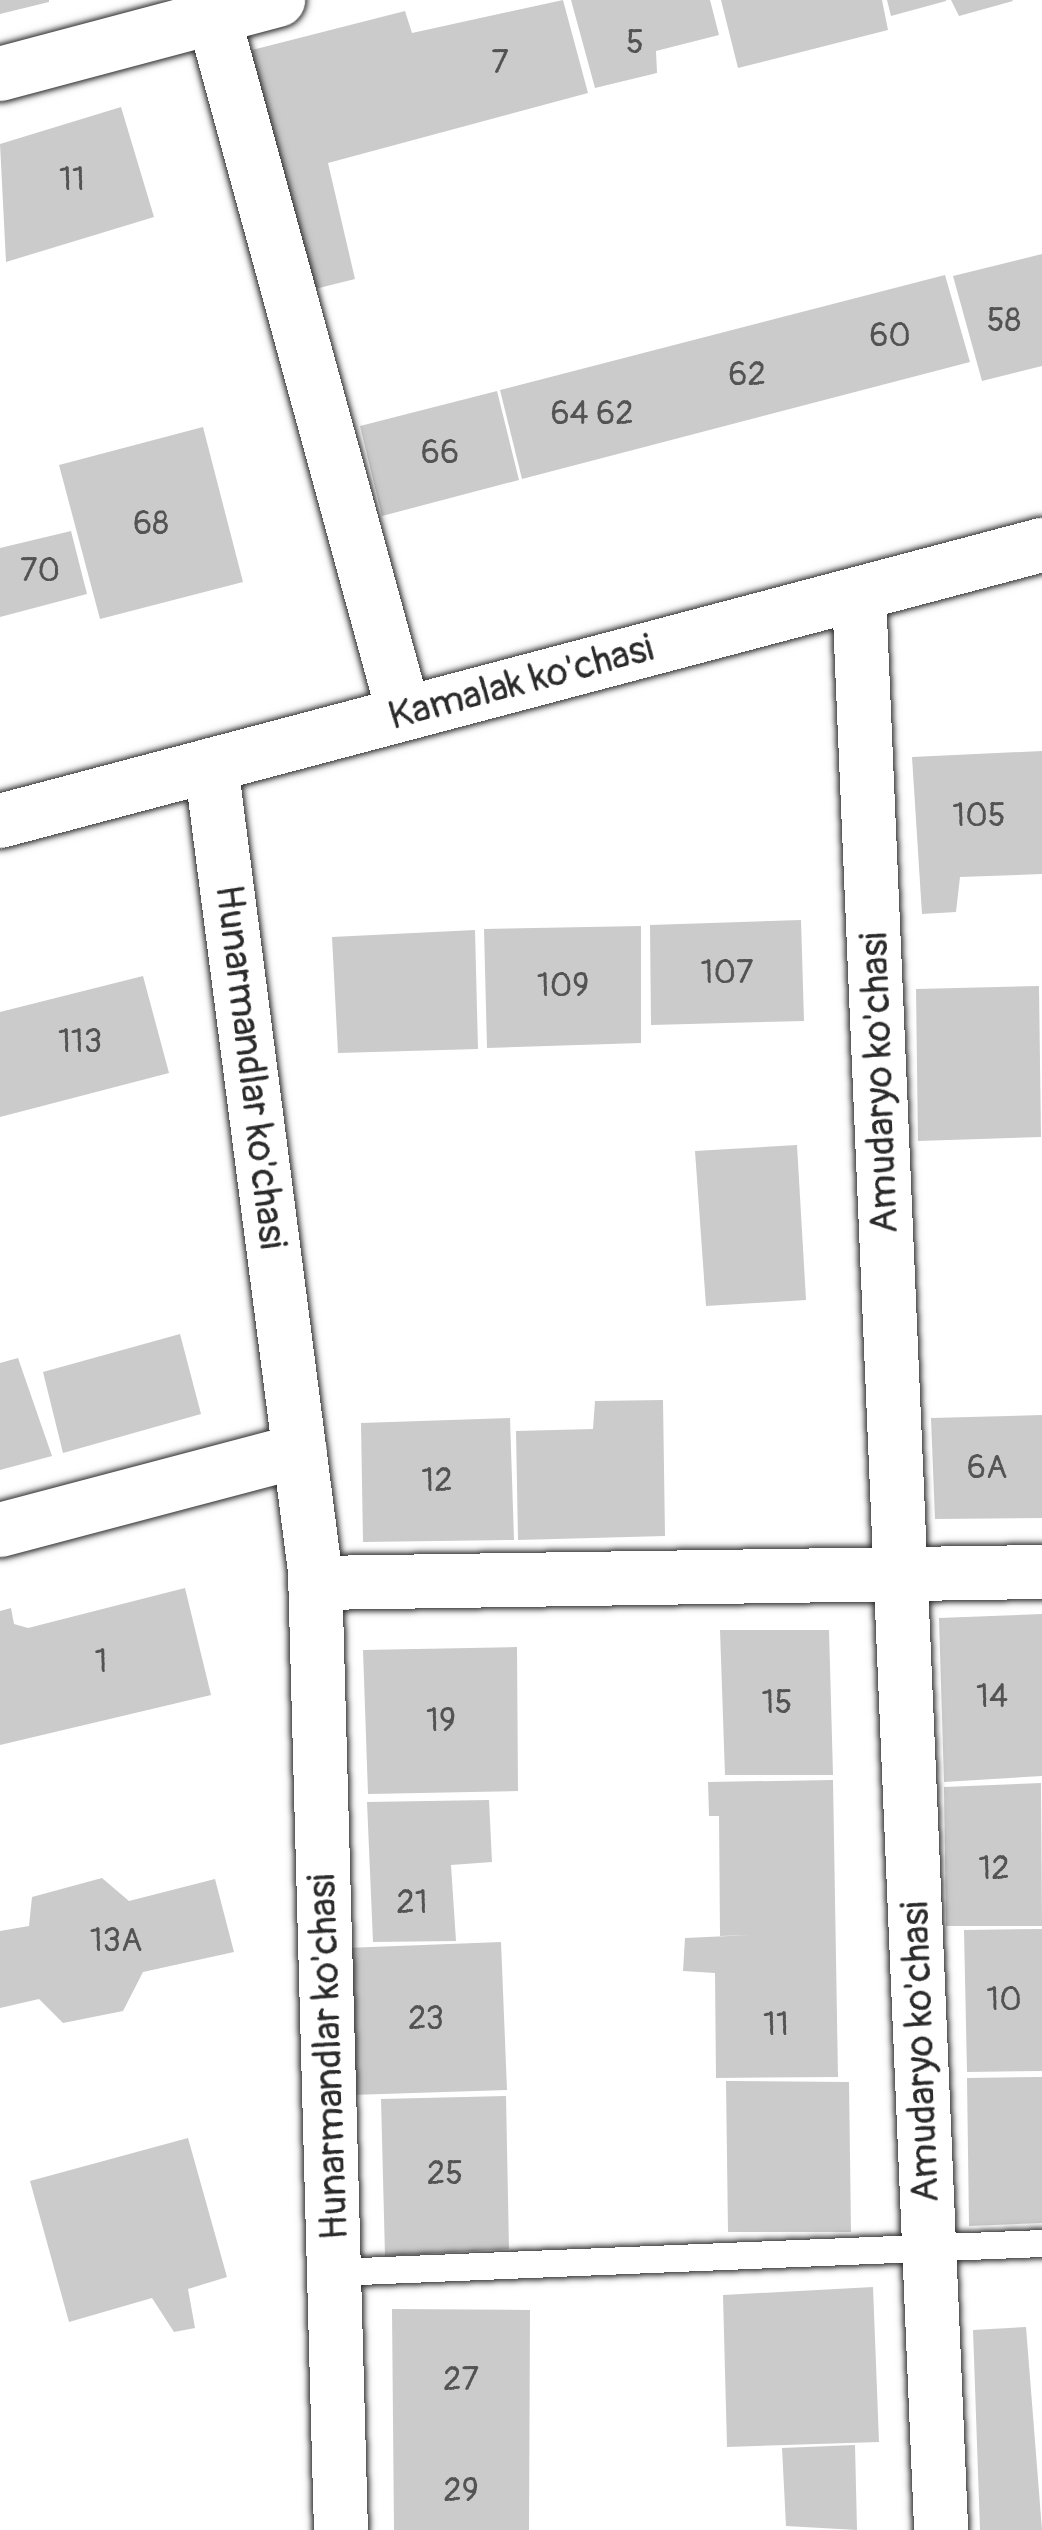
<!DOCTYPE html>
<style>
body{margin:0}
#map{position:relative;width:1042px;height:2530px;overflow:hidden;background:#fff;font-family:Pangolin,sans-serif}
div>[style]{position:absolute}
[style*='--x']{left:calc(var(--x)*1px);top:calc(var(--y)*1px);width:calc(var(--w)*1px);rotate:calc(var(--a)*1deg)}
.building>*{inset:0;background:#cbcbcb}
.roads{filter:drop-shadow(0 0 3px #2b2b2b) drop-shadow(0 0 3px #2b2b2b)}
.service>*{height:27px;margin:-13.5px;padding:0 13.5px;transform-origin:13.5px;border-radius:13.5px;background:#fff}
.minor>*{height:54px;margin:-27px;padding:0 27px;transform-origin:27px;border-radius:27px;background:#fff}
span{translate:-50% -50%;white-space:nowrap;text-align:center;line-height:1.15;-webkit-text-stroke:12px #fff;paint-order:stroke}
.number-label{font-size:33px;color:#535353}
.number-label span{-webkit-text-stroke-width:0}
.street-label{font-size:39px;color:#2b2b2b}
</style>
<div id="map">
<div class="building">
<i style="clip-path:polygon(0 0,49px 0,49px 2px,0 14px)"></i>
<i style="clip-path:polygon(563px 0,588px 93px,328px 163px,355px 279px,299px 293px,236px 54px,405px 11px,412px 33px)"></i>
<i style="clip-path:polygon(571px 0,710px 0,719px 35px,656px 51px,657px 73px,595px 88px)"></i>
<i style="clip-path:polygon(721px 0,882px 0,888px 30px,738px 68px)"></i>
<i style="clip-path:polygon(887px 0,946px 0,946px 1px,891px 16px)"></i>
<i style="clip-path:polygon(951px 0,1012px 0,1013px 1px,959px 16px)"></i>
<i style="clip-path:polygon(121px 107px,154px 217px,6px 262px,0 144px)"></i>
<i style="clip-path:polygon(1042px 254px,1042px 366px,982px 381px,953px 276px)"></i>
<i style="clip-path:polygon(945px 275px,970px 362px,522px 479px,500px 390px)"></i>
<i style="clip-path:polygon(497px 391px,519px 480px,382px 516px,360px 426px)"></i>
<i style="clip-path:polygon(203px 427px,243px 582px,100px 619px,59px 465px)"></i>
<i style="clip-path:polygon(71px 531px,87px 594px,0 617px,0 548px)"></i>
<i style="clip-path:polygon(1042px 751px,1042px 874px,960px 877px,956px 912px,922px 914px,912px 757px)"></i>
<i style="clip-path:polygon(801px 920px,804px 1021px,651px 1025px,650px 925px)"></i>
<i style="clip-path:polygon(641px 926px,641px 1043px,487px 1048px,484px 929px)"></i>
<i style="clip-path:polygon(475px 930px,478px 1049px,338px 1053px,332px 937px)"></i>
<i style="clip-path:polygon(143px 976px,169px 1073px,0 1117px,0 1012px)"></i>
<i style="clip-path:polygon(1039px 986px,1041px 1137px,918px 1141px,916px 989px)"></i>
<i style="clip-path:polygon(797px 1145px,806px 1300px,706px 1306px,695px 1151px)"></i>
<i style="clip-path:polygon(180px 1334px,201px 1414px,63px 1453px,43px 1372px)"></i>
<i style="clip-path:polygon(18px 1358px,52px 1456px,0 1470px,0 1363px)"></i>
<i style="clip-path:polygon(663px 1400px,665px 1536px,518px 1540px,516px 1431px,593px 1429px,595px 1401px)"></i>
<i style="clip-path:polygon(1042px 1415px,1042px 1518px,935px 1519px,931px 1418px)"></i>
<i style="clip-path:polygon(510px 1418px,514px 1540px,363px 1542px,361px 1423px)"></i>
<i style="clip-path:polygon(185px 1588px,211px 1695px,0 1745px,0 1611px,11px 1608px,14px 1624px,28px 1628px)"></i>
<i style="clip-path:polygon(1042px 1614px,1042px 1776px,944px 1782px,939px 1618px)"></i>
<i style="clip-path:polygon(720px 1630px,829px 1630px,833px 1775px,725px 1775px)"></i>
<i style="clip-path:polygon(517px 1647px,518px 1791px,368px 1794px,363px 1650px)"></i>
<i style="clip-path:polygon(833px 1780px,838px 2077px,716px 2078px,715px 1973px,683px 1971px,685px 1938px,752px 1935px,720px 1936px,719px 1816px,709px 1816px,708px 1782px)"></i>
<i style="clip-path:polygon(1041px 1783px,1042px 1926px,946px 1926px,944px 1787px)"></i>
<i style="clip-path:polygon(489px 1800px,492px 1862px,451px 1865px,456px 1941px,373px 1942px,367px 1802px)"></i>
<i style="clip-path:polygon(102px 1878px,129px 1901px,215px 1879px,234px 1952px,143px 1972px,123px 2011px,63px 2023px,39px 1999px,0 2008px,0 1931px,29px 1926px,32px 1897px)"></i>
<i style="clip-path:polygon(1042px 1929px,1042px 2071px,967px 2072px,964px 1930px)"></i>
<i style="clip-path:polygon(501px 1942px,507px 2090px,351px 2095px,345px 1948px)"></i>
<i style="clip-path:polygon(1042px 2077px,1042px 2223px,969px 2226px,967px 2078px)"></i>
<i style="clip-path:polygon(726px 2081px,849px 2082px,851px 2232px,728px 2232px)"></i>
<i style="clip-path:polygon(506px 2096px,509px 2249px,385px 2256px,381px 2099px)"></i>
<i style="clip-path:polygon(188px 2138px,227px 2277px,188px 2289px,195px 2328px,174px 2332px,152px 2298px,69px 2322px,30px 2181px)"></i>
<i style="clip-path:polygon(873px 2287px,879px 2442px,727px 2447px,723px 2295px)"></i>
<i style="clip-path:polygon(392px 2309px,530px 2310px,529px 2530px,394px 2530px)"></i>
<i style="clip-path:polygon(1026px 2327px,1042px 2530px,980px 2530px,973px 2330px)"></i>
<i style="clip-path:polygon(855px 2445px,857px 2530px,786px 2526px,782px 2448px)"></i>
</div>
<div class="roads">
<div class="service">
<i style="--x:335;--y:2272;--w:708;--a:-2.35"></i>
</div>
<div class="minor">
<i style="--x:209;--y:0;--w:740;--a:74.72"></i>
<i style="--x:0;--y:74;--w:288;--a:-14.9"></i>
<i style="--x:859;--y:594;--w:1938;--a:87.57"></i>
<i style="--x:211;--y:765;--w:813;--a:82.65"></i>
<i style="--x:315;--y:1571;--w:959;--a:88.45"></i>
<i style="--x:0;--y:821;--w:1078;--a:-14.84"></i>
<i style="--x:0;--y:1530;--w:310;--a:-14.8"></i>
<i style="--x:316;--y:1583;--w:726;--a:-0.87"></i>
</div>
</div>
<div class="number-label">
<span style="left:635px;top:43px">5</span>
<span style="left:500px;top:63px">7</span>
<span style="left:72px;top:180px">11</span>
<span style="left:1004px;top:321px">58</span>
<span style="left:890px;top:336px">60</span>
<span style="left:747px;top:375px">62</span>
<span style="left:592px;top:414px">64 62</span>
<span style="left:440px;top:453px">66</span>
<span style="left:151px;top:524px">68</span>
<span style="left:40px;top:571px">70</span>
<span style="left:979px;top:816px">105</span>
<span style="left:727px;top:973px">107</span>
<span style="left:563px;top:986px">109</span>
<span style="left:80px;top:1042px">113</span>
<span style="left:987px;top:1468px">6A</span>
<span style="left:437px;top:1481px">12</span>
<span style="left:101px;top:1662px">1</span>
<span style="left:992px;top:1697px">14</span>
<span style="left:777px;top:1703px">15</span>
<span style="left:441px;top:1721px">19</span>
<span style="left:994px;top:1869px">12</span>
<span style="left:412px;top:1903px">21</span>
<span style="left:116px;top:1941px">13A</span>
<span style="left:1004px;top:2000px">10</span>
<span style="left:426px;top:2019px">23</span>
<span style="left:776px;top:2025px">11</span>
<span style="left:445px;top:2174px">25</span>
<span style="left:461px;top:2380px">27</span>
<span style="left:461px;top:2491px">29</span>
</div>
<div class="street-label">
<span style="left:521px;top:683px;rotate:-15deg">Kamalak ko'chasi</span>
<span style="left:250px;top:1067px;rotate:83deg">Hunarmandlar ko'chasi</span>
<span style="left:880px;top:1083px;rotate:-92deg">Amudaryo ko'chasi</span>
<span style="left:921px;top:2052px;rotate:-92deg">Amudaryo ko'chasi</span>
<span style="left:329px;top:2057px;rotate:-92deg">Hunarmandlar ko'chasi</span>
</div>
</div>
